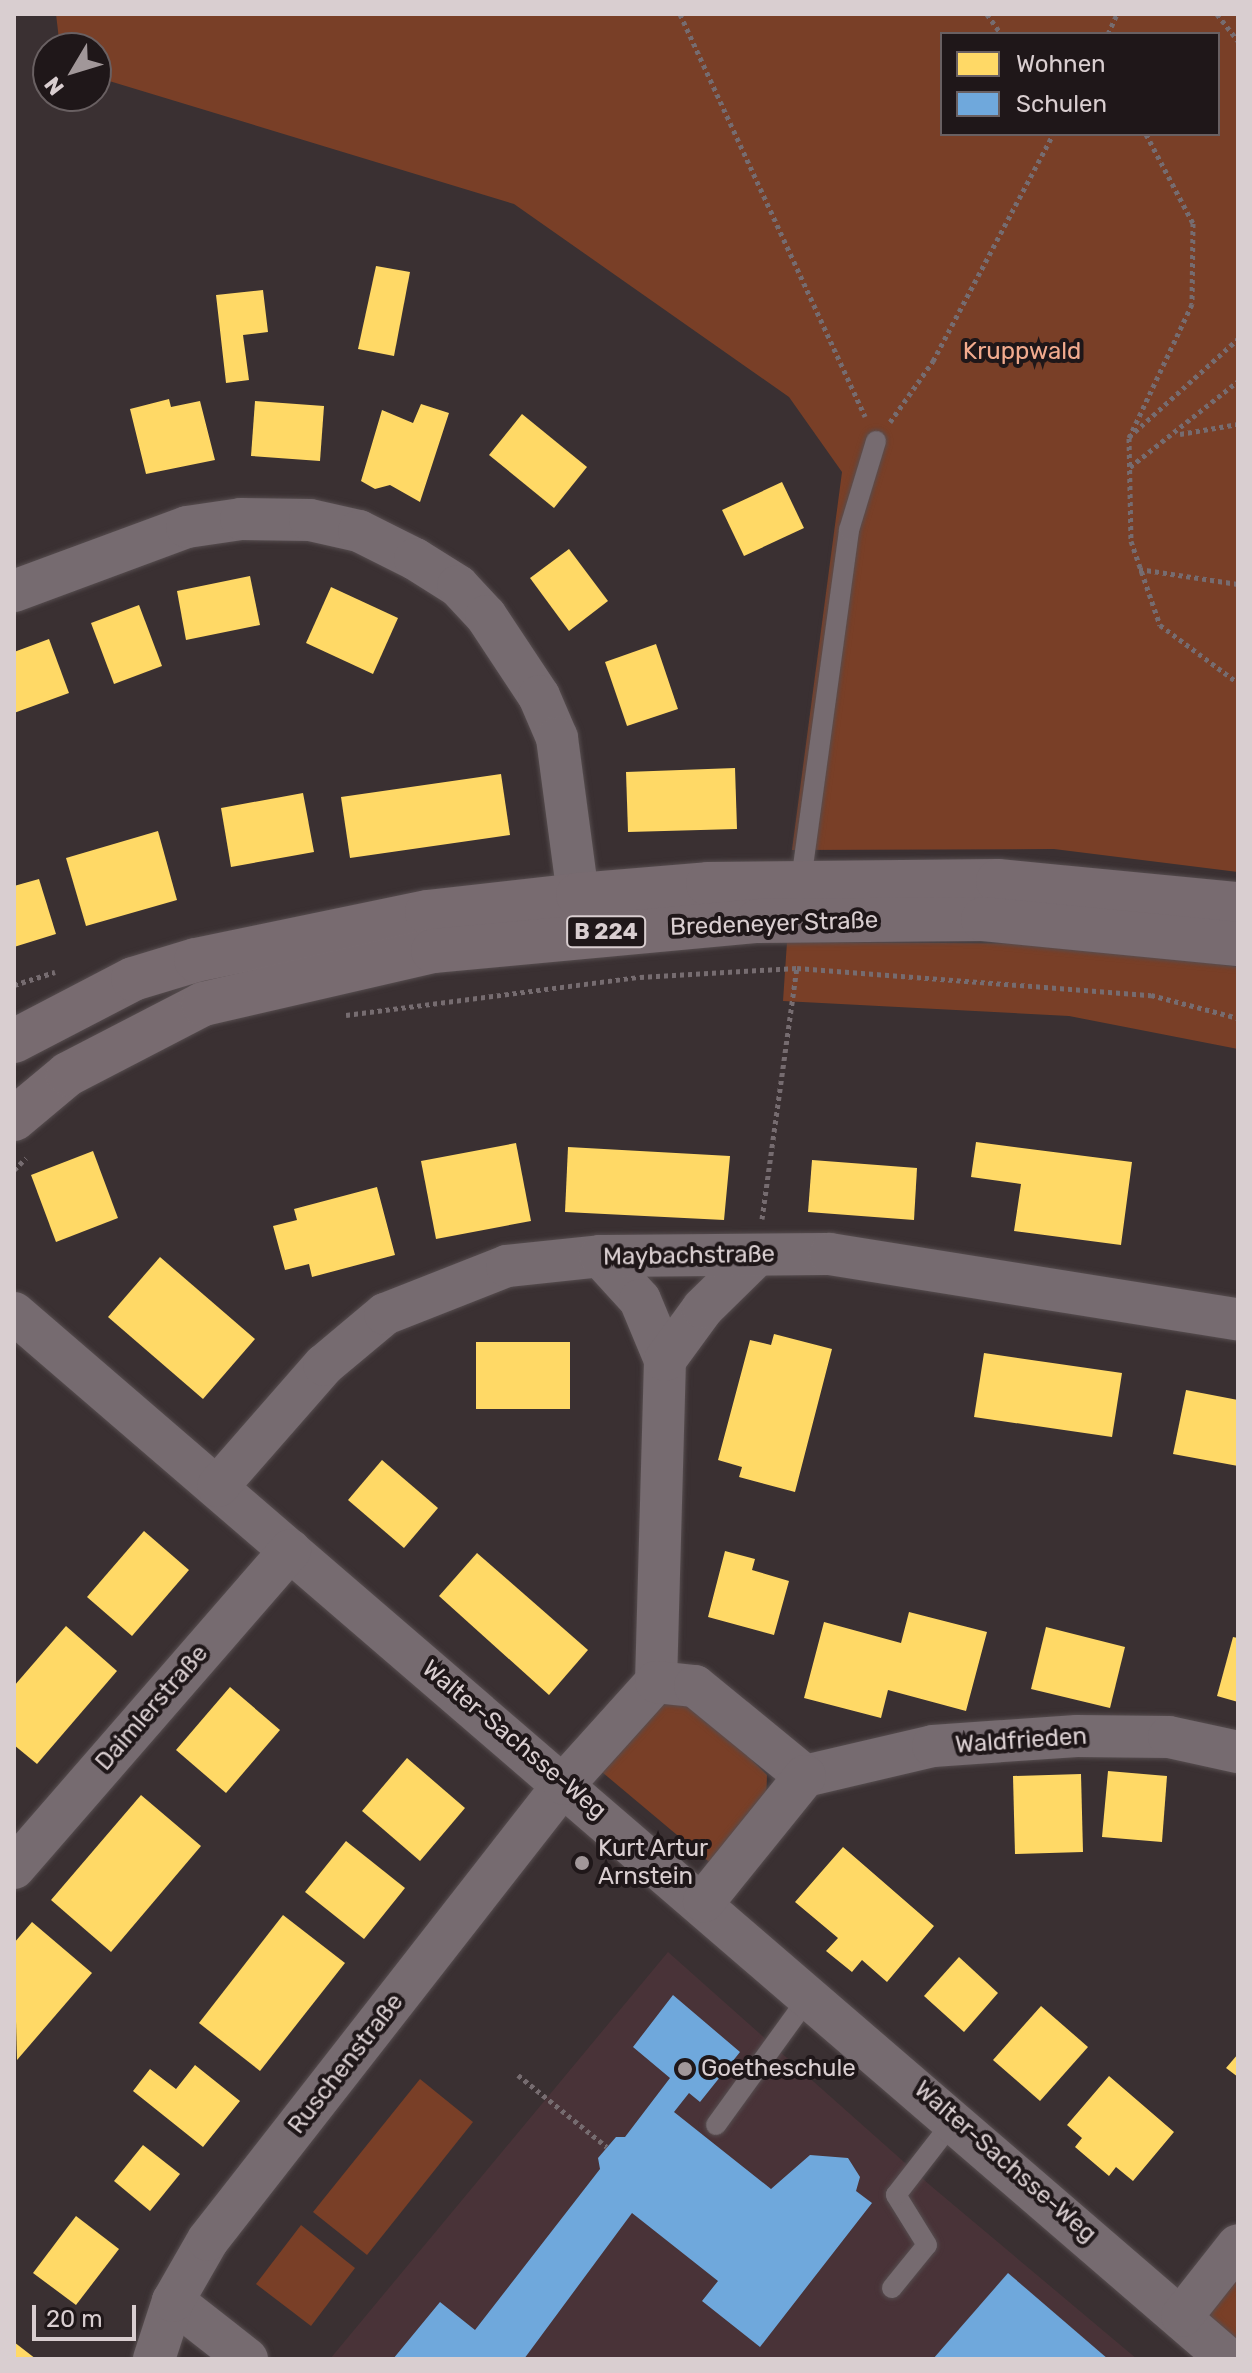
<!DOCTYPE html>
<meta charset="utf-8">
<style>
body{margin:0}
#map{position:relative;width:1252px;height:2373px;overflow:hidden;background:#3a3032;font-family:Rubik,sans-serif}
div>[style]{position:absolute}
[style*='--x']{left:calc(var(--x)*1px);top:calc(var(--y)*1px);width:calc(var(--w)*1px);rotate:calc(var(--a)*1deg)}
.built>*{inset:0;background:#493338}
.green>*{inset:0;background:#793f27}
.homes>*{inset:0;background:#ffd966}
.schools>*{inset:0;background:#6fa8dc}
.path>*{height:5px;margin-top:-2.5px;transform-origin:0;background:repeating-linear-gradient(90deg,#766c70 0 4px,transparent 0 8px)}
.roads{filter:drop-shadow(0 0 2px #564d4f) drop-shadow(0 0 2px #564d4f)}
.lane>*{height:20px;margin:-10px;padding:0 10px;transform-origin:10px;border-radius:10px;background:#766b70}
.street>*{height:42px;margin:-21px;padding:0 21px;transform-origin:21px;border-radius:21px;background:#766b70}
.primary>*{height:44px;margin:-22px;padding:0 22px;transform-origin:22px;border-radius:22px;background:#786b70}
.dots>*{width:22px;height:22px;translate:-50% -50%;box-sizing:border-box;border:4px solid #1f1719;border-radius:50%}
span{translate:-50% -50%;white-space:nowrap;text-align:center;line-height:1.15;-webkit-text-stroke:8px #1f1719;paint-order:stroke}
.shield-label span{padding:2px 6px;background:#1f1719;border:2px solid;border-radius:6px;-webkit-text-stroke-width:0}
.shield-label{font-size:22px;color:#d9ced0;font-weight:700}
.park-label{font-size:24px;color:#f2ab8e}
.street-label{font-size:24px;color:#d9ced0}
.poi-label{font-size:24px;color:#d9ced0}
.left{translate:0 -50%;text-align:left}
.frame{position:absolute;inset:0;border:16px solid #d9ced0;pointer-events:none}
.legend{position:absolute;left:940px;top:32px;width:280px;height:104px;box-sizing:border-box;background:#1f1719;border:2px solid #696062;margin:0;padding:10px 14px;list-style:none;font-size:24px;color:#d9ced0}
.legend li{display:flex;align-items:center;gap:16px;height:40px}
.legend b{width:40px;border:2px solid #696062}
.north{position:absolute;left:32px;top:32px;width:80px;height:80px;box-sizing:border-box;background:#1f1719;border:2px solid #696062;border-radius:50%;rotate:232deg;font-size:22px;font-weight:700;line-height:32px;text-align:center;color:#d9ced0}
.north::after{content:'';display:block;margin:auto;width:28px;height:36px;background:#a19799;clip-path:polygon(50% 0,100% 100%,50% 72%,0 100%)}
.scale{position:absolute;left:32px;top:2305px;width:104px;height:36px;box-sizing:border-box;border:4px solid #d9ced0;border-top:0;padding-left:10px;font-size:24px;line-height:28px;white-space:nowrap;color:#d9ced0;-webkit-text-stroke:6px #1f1719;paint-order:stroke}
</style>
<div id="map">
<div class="built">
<i style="clip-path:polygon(668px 1952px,931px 2186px,1137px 2359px,330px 2359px)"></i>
</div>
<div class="green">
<i style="clip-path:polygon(evenodd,56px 14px,1238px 14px,1238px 872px,1054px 849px,792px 850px,842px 472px,789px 397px,514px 204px,96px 77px,96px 48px,60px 48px,56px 14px,942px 34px,1218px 34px,1218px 134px,942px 134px,942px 34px)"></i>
<i style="clip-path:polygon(787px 942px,1073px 944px,1238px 967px,1238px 1049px,1069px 1016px,783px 1001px)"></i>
<i style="clip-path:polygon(673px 1702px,702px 1710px,767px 1775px,766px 1805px,714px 1866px,596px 1767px,651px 1708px)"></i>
<i style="clip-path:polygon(420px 2079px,473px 2122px,367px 2255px,313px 2212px)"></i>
<i style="clip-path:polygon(301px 2225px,355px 2268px,311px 2326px,256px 2284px)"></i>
<i style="clip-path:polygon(1238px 2253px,1238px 2359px,1190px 2314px)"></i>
</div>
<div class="homes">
<i style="clip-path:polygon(376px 266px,410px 272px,394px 356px,358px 349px)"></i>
<i style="clip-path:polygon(263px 290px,268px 332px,243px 335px,249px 380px,226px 383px,216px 295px)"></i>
<i style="clip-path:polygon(169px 399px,171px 407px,200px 401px,215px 460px,146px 474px,130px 409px)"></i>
<i style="clip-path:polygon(255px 401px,324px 406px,320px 461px,251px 456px)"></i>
<i style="clip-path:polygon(421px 404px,449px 413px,420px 502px,390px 485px,375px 489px,361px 481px,382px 410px,413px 423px)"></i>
<i style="clip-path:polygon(522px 414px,587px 467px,554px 508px,489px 455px)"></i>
<i style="clip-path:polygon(782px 482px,804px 528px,744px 556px,722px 510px)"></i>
<i style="clip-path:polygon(569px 549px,608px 601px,569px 631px,530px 578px)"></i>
<i style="clip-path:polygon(250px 576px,260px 625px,186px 640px,177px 591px)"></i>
<i style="clip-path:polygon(331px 587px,398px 618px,373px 674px,306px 643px)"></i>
<i style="clip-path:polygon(139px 605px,162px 666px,114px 684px,91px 623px)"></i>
<i style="clip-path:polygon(49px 639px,69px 693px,14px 713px,14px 652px)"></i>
<i style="clip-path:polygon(656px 644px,678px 709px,627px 726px,605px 662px)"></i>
<i style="clip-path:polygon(735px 768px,737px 829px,628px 832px,626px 772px)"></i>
<i style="clip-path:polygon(501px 774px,510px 835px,350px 858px,341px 797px)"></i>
<i style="clip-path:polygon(303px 793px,314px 852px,231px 867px,221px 808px)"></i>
<i style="clip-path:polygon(158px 831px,177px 900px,86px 926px,66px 858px)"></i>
<i style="clip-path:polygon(39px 879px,56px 934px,14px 947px,14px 886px)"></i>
<i style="clip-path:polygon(976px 1142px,1132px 1162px,1121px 1245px,1014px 1231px,1021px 1184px,971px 1177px)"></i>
<i style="clip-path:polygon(516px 1143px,531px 1221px,436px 1239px,421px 1161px)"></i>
<i style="clip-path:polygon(568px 1147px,730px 1156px,724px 1220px,565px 1212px)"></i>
<i style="clip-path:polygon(93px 1151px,118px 1218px,56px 1242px,31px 1175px)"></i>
<i style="clip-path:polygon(812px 1160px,917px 1168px,914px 1220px,808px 1212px)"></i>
<i style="clip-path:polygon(377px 1187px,395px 1255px,312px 1277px,309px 1264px,285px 1270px,273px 1226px,297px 1220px,294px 1209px)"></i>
<i style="clip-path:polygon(160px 1257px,255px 1339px,203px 1399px,108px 1317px)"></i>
<i style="clip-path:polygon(774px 1334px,832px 1349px,795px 1492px,739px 1477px,742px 1467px,718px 1460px,750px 1340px,771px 1345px)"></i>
<i style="clip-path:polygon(476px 1342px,570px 1342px,570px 1409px,476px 1409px)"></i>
<i style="clip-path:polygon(984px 1353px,1122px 1373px,1112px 1437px,974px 1417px)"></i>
<i style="clip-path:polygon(1186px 1390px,1238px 1400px,1238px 1466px,1173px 1454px)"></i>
<i style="clip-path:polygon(382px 1460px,438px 1508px,404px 1548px,348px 1500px)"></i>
<i style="clip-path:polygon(144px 1531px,189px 1570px,132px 1636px,87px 1597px)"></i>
<i style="clip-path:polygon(725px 1551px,755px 1559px,752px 1570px,789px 1581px,774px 1635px,708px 1617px)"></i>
<i style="clip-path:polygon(477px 1553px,588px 1650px,549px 1695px,439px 1596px)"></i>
<i style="clip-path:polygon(909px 1612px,987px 1632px,966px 1711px,888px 1690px,881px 1718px,804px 1698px,824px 1622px,901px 1643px)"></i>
<i style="clip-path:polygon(66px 1626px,117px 1671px,37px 1764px,14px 1745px,14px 1686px)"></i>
<i style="clip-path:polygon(1046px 1627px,1125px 1647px,1110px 1708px,1031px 1689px)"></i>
<i style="clip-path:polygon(1233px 1637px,1238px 1638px,1238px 1702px,1217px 1696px)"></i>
<i style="clip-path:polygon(230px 1687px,280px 1730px,226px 1793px,176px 1750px)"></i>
<i style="clip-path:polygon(407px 1758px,465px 1808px,420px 1861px,362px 1811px)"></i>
<i style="clip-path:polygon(1108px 1771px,1167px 1776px,1162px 1842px,1102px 1837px)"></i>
<i style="clip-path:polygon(1081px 1774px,1083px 1852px,1015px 1854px,1013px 1776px)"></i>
<i style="clip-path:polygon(141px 1795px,201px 1846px,111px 1952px,51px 1900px)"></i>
<i style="clip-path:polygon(346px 1841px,405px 1888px,364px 1939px,305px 1892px)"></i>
<i style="clip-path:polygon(843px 1847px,934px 1926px,887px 1982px,862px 1960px,852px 1972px,826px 1951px,838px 1938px,795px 1902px)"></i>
<i style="clip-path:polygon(283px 1915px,345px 1963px,260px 2071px,199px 2023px)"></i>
<i style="clip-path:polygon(32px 1922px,92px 1973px,17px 2060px,14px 1943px)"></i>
<i style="clip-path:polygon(959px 1957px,998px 1993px,964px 2032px,924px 1996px)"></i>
<i style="clip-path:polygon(1041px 2006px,1088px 2047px,1040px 2101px,993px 2060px)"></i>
<i style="clip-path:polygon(1238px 2054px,1238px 2077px,1226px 2068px)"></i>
<i style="clip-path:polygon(195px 2065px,240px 2101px,203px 2147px,133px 2091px,150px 2069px,176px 2089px)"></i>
<i style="clip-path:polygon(1109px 2076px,1174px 2132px,1133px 2181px,1116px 2167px,1109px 2176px,1075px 2147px,1082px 2138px,1067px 2125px)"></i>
<i style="clip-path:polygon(143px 2145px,180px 2174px,150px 2211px,114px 2181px)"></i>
<i style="clip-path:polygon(76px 2216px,119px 2249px,76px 2305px,33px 2273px)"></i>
<i style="clip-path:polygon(14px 2342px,36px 2359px,14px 2359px)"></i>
</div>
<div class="schools">
<i style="clip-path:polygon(673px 1995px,740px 2052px,700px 2102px,689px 2093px,674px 2112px,771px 2189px,810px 2155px,848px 2158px,860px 2177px,856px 2191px,872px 2203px,760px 2347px,702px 2301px,718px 2281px,632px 2213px,524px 2359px,393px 2359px,440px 2302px,475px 2330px,600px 2169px,598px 2158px,616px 2137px,625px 2137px,670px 2078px,633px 2047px)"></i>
<i style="clip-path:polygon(1008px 2273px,1108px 2359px,933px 2359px)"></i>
</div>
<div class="path">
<i style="--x:680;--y:14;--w:443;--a:65.3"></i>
<i style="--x:987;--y:14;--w:24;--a:55"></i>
<i style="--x:1217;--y:14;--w:34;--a:52"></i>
<i style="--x:1108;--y:34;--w:22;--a:-66"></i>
<i style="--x:1146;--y:134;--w:101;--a:62.2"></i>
<i style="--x:1193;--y:223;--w:81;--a:90.7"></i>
<i style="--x:1192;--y:304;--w:148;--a:115.2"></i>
<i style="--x:1129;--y:438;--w:103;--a:88.9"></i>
<i style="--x:1131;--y:541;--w:89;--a:71"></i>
<i style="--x:1160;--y:625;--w:97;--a:36.6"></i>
<i style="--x:890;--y:422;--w:75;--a:-54.8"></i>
<i style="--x:933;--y:361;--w:257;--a:-62.1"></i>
<i style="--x:1180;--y:434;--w:59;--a:-9.8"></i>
<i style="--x:1129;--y:437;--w:147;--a:-42"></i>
<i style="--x:1130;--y:467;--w:138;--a:-38.5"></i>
<i style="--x:1139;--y:569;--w:100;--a:8.6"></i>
<i style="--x:14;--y:985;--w:43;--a:-17.6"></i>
<i style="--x:346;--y:1015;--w:296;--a:-7.4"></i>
<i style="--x:640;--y:977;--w:157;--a:-3.3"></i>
<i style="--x:797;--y:968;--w:355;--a:4.4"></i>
<i style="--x:1151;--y:995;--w:90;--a:14.8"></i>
<i style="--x:14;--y:1170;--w:17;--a:-45"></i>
<i style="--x:762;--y:1219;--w:253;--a:-82.1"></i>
<i style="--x:518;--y:2075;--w:114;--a:39"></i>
</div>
<div class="roads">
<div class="lane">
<i style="--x:801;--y:881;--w:354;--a:-82.2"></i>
<i style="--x:849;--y:530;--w:93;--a:-73.1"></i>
<i style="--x:716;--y:2125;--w:162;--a:-54.1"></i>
<i style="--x:892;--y:2288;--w:55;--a:-50.9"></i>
<i style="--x:927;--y:2245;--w:59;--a:-121.8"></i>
<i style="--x:896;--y:2195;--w:96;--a:-52.2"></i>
</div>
<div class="street">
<i style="--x:14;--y:591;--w:184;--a:-20.3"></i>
<i style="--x:187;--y:527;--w:55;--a:-8.4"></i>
<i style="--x:241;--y:519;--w:69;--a:0.8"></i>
<i style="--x:310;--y:520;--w:50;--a:12.7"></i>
<i style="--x:359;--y:531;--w:63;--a:26.6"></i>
<i style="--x:415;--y:559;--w:51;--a:32.1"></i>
<i style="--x:458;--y:586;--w:41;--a:47"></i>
<i style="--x:486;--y:616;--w:96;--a:56.5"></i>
<i style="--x:539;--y:696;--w:46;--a:66.8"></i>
<i style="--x:557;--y:738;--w:158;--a:82.4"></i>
<i style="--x:600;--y:1256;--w:59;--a:47.7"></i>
<i style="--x:640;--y:1300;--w:65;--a:67.4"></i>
<i style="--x:665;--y:1360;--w:322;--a:91.6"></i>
<i style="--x:14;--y:1313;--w:1602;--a:40.75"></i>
<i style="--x:665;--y:1360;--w:64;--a:-53.8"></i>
<i style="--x:703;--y:1308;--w:74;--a:-44.5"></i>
<i style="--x:218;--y:1486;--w:161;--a:-48.8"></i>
<i style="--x:324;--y:1365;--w:80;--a:-39.9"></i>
<i style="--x:385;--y:1314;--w:131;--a:-21.5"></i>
<i style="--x:507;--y:1266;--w:94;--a:-6.1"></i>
<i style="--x:600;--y:1256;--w:230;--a:-0.5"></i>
<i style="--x:830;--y:1254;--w:413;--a:9.1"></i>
<i style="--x:805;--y:1776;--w:131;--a:-13.2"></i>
<i style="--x:933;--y:1746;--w:144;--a:-4"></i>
<i style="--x:1077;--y:1736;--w:92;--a:0.6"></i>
<i style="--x:1169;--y:1737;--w:71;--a:12.3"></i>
<i style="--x:14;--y:1868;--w:421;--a:-49"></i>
<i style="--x:173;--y:2301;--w:94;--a:38.1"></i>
<i style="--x:1182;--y:2316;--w:90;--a:-51.7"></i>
<i style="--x:154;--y:2359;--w:61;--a:-71.9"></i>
<i style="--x:173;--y:2301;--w:70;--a:-60.2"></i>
<i style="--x:208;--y:2240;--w:579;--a:-52.02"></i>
<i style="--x:564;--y:1784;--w:137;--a:-48"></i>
<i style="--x:656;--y:1682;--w:39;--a:6"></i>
<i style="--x:695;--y:1686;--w:142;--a:39.3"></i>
<i style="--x:805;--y:1776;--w:161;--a:128.9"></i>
</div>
<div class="primary">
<i style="--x:14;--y:1041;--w:134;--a:-27.5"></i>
<i style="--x:133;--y:979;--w:66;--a:-16.8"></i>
<i style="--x:196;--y:960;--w:236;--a:-11.7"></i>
<i style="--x:427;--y:912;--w:152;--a:-6.4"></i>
<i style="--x:578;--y:895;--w:130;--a:-4.8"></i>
<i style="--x:708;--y:884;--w:290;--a:-0.6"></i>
<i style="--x:998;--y:881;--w:241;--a:5.5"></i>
<i style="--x:14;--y:1119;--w:70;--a:-39.8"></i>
<i style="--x:68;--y:1074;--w:152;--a:-27.4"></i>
<i style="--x:203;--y:1004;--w:236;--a:-13"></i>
<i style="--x:433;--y:951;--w:326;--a:-5.3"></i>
<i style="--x:758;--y:921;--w:225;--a:-0.5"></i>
<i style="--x:983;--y:919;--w:256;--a:5.6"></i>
</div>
</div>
<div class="dots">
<i style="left:582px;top:1863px;background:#a19799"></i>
<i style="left:685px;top:2069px;background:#a19799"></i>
</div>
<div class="shield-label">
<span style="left:606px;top:932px">B 224</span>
</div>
<div class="park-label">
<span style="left:1022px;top:352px">Kruppwald</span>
</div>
<div class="street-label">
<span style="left:774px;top:924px;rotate:-2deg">Bredeneyer Straße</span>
<span style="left:689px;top:1256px;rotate:-1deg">Maybachstraße</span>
<span style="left:152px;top:1708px;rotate:-49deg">Daimlerstraße</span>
<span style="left:514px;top:1740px;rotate:40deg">Walter-Sachsse-Weg</span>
<span style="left:1021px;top:1741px;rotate:-4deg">Waldfrieden</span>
<span style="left:346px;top:2064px;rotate:-52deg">Ruschenstraße</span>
<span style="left:1005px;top:2162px;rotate:41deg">Walter-Sachsse-Weg</span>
</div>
<div class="poi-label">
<span class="left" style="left:598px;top:1863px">Kurt Artur<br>Arnstein</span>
<span class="left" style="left:701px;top:2069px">Goetheschule</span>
</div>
<div class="frame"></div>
<ul class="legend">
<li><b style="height:22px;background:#ffd966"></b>Wohnen</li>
<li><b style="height:22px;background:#6fa8dc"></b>Schulen</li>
</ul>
<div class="north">N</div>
<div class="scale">20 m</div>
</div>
